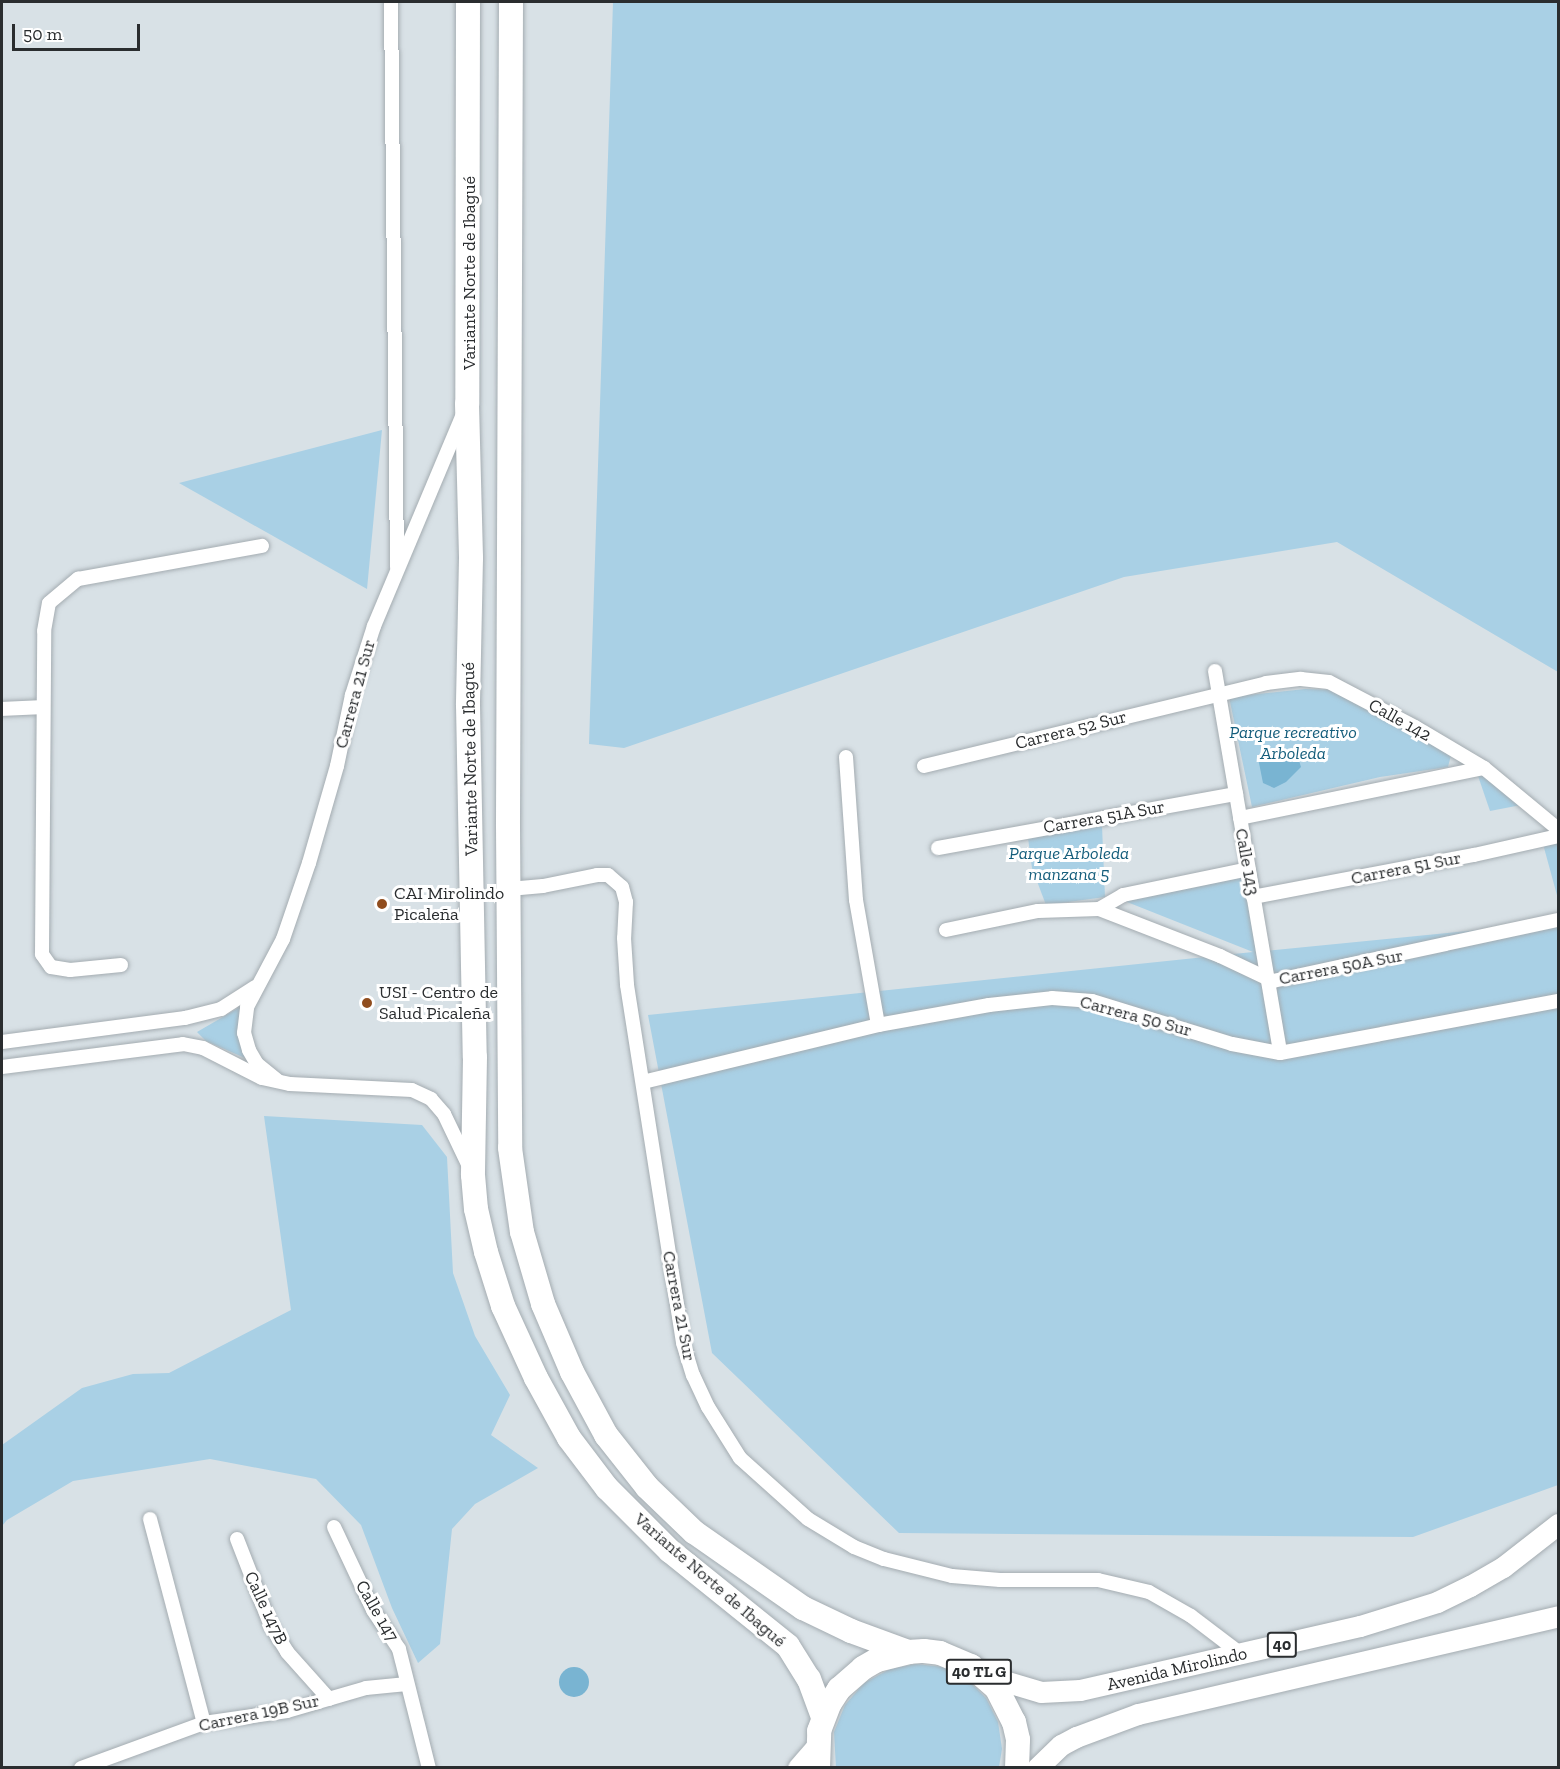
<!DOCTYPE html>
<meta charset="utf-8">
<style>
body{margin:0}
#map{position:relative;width:1560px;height:1769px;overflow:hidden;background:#d8e1e6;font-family:"Zilla Slab",serif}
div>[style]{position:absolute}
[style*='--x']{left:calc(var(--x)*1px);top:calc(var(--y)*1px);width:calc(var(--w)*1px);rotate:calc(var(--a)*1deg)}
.green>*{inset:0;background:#a9d0e5}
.water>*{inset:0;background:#79b4d2}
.round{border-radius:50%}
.roads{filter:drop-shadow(0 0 2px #a4acb1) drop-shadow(0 0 2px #a4acb1)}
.street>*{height:14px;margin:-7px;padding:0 7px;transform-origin:7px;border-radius:7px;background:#fff}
.primary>*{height:21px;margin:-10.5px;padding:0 10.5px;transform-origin:10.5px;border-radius:10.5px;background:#fff}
.highway>*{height:24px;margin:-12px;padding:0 12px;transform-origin:12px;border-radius:12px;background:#fff}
.dots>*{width:16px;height:16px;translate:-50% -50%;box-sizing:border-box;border:3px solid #fff;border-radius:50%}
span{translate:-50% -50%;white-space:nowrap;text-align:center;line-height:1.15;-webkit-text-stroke:6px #fff;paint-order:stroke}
.shield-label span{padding:2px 4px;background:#fff;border:2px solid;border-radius:4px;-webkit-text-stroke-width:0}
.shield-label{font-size:16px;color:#2a2d2f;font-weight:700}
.street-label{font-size:18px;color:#2a2d2f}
.park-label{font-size:18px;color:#155e7c;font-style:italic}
.poi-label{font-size:18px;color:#2a2d2f}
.left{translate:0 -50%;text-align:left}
.frame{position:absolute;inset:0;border:3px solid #2a2d2f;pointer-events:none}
.scale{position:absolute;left:12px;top:24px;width:128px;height:27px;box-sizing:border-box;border:3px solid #2a2d2f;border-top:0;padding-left:8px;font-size:18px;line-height:21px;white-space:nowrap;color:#2a2d2f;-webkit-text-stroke:4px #fff;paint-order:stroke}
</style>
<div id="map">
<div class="green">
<i style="clip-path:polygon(613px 2px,1558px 2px,1558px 672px,1337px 542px,1124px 577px,624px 748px,589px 744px)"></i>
<i style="clip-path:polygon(382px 430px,367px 589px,179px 483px)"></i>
<i style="clip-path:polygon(1305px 689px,1336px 690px,1452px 751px,1448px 767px,1380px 777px,1252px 807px,1229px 697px)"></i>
<i style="clip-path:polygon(1481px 769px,1521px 805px,1490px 811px,1477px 773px)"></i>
<i style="clip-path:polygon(1102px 826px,1105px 897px,1046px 905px,1032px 868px,1028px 838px,1061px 830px)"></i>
<i style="clip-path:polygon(1558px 843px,1558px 899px,1543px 844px)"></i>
<i style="clip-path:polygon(1249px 876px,1265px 951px,1558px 922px,1558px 1485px,1413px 1537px,899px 1533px,712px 1353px,648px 1015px,1253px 952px,1122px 900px)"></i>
<i style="clip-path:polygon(240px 1007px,239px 1039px,245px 1058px,206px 1041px,197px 1032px)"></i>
<i style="clip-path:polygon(264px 1116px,422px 1125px,447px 1157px,453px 1273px,475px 1336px,510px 1395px,491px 1435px,538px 1468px,475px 1504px,452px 1529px,440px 1644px,418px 1663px,392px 1608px,361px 1525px,316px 1479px,210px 1459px,73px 1481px,7px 1520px,2px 1526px,2px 1445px,82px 1388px,133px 1374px,169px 1373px,291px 1310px)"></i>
<i style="clip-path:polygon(916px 1664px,943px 1667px,967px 1679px,986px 1698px,998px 1722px,1002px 1749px,999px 1767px,836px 1768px,834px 1732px,845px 1705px,864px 1683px,890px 1669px)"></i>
</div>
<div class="water">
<i style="clip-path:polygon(1296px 751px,1301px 767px,1286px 782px,1274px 788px,1263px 783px,1258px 758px)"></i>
<i class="round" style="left:559px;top:1667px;width:30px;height:30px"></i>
</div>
<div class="roads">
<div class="street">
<i style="--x:391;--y:2;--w:565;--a:89.39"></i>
<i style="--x:1215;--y:671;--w:387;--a:80.3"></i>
<i style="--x:2;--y:709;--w:41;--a:-2.8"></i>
<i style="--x:846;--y:757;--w:143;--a:86"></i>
<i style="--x:856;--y:900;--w:127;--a:80"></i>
<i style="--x:924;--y:766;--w:352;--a:-13.6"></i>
<i style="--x:1266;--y:683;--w:35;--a:-7"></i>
<i style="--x:1301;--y:679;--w:28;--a:6"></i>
<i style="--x:1329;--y:682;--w:97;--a:27.6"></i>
<i style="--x:1415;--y:727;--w:80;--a:30.7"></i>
<i style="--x:1484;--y:768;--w:96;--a:39.5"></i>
<i style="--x:1240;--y:818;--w:249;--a:-11.6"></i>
<i style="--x:938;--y:848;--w:303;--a:-10.3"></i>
<i style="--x:509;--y:889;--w:34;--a:-5"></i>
<i style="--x:543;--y:886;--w:55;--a:-11.5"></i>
<i style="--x:597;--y:875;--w:11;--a:0"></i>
<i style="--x:608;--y:875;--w:18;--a:41"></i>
<i style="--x:622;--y:887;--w:16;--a:75"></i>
<i style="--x:626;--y:902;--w:36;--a:93"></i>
<i style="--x:624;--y:938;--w:47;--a:86.3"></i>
<i style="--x:627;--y:985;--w:362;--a:81.1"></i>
<i style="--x:683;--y:1343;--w:34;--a:73"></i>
<i style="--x:693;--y:1375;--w:35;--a:65"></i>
<i style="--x:708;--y:1407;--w:60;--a:57.9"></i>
<i style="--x:740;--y:1458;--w:91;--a:41.9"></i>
<i style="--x:808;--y:1519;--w:54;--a:31.3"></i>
<i style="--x:854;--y:1547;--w:32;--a:22"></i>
<i style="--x:884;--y:1559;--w:70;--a:14"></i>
<i style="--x:952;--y:1576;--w:48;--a:4.8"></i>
<i style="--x:1000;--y:1580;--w:98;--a:0"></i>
<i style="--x:1098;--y:1580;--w:52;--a:13.2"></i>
<i style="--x:1149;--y:1592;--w:48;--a:29.7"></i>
<i style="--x:1191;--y:1616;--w:63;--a:37.2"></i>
<i style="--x:1253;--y:897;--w:225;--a:-10.8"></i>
<i style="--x:1474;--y:855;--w:86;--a:-12.7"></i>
<i style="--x:1099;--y:909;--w:130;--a:21.2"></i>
<i style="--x:1220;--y:956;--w:59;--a:25.3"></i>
<i style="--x:1273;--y:981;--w:291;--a:-12.1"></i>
<i style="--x:946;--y:930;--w:94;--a:-11.7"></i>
<i style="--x:1038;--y:911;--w:61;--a:-1.9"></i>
<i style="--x:1099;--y:909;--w:28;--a:-30"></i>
<i style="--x:1123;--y:895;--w:128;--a:-11.7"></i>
<i style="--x:121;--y:965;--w:51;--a:174.4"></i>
<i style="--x:70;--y:970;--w:19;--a:-171"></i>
<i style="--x:51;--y:967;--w:16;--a:-125"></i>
<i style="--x:42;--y:954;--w:323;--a:-89.6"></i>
<i style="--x:44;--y:631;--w:28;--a:-80"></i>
<i style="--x:49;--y:603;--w:38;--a:-40"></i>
<i style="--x:78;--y:579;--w:187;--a:-10.2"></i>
<i style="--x:2;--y:1042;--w:185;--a:-7.5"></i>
<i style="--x:185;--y:1018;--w:37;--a:-14"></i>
<i style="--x:221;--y:1009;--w:40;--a:-32.9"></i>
<i style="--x:2;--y:1067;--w:182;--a:-7.2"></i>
<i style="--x:183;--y:1044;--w:20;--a:11"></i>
<i style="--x:203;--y:1048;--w:66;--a:27"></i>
<i style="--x:262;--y:1078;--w:29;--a:12"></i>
<i style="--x:290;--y:1084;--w:122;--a:2.8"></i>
<i style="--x:412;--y:1090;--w:21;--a:25"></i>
<i style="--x:431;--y:1099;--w:20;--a:49"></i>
<i style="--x:444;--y:1114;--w:55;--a:64.4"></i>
<i style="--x:278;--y:1081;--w:27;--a:-141"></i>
<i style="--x:257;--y:1064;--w:16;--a:-120"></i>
<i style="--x:249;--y:1050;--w:18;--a:-106"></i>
<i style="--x:244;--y:1033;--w:26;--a:-83"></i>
<i style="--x:247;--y:1007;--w:77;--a:-62.1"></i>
<i style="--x:283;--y:939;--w:80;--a:-71.1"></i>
<i style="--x:309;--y:863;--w:101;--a:-73.9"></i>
<i style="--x:337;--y:766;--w:73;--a:-78.1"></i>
<i style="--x:352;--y:695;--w:72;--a:-72.3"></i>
<i style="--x:374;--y:626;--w:227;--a:-67.2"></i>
<i style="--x:643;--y:1082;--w:242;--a:-13.6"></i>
<i style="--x:878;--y:1025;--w:113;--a:-10.2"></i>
<i style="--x:989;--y:1005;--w:63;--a:-6.3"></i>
<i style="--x:1052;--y:998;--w:40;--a:4.3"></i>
<i style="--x:1092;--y:1001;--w:146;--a:17.1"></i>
<i style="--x:1232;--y:1044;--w:49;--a:10.6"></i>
<i style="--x:1280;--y:1053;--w:283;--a:-10.6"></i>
<i style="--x:150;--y:1519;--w:211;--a:75.2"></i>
<i style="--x:334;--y:1527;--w:92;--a:64.8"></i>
<i style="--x:373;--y:1610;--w:47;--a:56.3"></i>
<i style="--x:399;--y:1649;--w:123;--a:75.9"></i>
<i style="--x:237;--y:1539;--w:93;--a:68.7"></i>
<i style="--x:271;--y:1626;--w:31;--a:58"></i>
<i style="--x:287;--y:1652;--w:63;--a:48.2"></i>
<i style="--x:81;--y:1768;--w:131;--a:-20.1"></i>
<i style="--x:204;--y:1723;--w:84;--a:-8.2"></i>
<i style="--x:287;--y:1711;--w:82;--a:-16.2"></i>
<i style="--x:366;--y:1688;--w:41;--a:-5.6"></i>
</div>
<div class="primary">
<i style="--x:984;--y:1675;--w:59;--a:16.6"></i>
<i style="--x:1041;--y:1692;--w:39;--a:-3"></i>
<i style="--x:1080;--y:1690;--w:287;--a:-12.9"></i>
<i style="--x:1360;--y:1626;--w:81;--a:-17.3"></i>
<i style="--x:1437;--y:1602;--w:37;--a:-26"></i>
<i style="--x:1470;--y:1586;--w:38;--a:-30"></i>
<i style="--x:1503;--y:1567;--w:70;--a:-38"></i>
<i style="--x:798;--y:1768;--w:29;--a:-49"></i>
<i style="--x:1037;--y:1768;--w:33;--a:-44"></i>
<i style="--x:1061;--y:1745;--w:17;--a:-28"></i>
<i style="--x:1076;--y:1737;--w:66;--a:-20.4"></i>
<i style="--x:1138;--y:1714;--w:431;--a:-13.1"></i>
</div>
<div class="highway">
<i style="--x:468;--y:2;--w:402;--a:90.1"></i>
<i style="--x:467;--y:404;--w:154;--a:88.5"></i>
<i style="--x:471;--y:558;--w:147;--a:91.2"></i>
<i style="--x:468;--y:705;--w:352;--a:88.9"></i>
<i style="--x:475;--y:1057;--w:118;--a:91"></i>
<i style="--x:473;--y:1175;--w:34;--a:85"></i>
<i style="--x:476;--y:1209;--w:44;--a:76.9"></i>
<i style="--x:486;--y:1252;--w:57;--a:72.5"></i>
<i style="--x:503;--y:1306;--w:79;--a:65.4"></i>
<i style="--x:536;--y:1378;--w:68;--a:61.2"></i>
<i style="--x:569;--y:1438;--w:63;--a:52.8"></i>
<i style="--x:607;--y:1488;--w:89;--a:45"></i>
<i style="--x:670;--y:1551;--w:151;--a:38.8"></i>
<i style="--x:788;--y:1646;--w:39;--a:58"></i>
<i style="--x:809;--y:1679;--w:40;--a:69.8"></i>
<i style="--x:511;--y:2;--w:824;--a:90.21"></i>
<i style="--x:508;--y:826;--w:322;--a:89.6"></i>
<i style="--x:510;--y:1148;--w:85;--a:81.9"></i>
<i style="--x:522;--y:1232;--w:75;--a:73.7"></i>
<i style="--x:543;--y:1304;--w:74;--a:66.9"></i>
<i style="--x:572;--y:1372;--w:72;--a:61.6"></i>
<i style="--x:606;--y:1435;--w:66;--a:51.7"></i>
<i style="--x:647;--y:1487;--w:65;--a:43.8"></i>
<i style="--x:694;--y:1532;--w:133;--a:34.9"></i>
<i style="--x:803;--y:1608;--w:53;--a:25.6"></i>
<i style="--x:851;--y:1631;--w:61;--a:20.2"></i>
<i style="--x:818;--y:1768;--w:37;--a:-88"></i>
<i style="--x:819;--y:1731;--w:30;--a:-69"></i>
<i style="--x:830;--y:1703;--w:17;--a:-57"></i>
<i style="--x:839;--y:1689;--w:32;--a:-41"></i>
<i style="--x:863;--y:1668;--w:16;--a:-30"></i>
<i style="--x:877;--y:1660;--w:32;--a:-14"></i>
<i style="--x:908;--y:1652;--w:16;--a:-4"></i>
<i style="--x:924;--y:1651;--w:16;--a:7"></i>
<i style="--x:940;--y:1653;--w:34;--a:23"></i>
<i style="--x:971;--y:1666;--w:35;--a:41"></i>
<i style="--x:997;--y:1689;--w:37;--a:63"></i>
<i style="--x:1014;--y:1722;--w:18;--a:77"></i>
<i style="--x:1018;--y:1740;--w:28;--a:92"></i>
</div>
</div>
<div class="dots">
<i style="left:382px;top:904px;background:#904d1e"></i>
<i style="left:367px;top:1003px;background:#904d1e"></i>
</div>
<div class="shield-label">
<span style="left:1282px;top:1645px">40</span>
<span style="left:979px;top:1672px">40 TL G</span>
</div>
<div class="street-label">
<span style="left:469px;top:273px;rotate:-90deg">Variante Norte de Ibagué</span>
<span style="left:355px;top:694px;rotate:-75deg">Carrera 21 Sur</span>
<span style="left:1400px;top:720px;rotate:29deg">Calle 142</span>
<span style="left:1071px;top:730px;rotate:-14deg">Carrera 52 Sur</span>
<span style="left:470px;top:759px;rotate:-91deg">Variante Norte de Ibagué</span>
<span style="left:1104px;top:817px;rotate:-10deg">Carrera 51A Sur</span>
<span style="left:1247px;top:862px;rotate:80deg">Calle 143</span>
<span style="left:1406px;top:868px;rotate:-11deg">Carrera 51 Sur</span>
<span style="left:1341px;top:967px;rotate:-11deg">Carrera 50A Sur</span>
<span style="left:1136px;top:1016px;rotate:15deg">Carrera 50 Sur</span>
<span style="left:679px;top:1306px;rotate:79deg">Carrera 21 Sur</span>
<span style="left:710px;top:1580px;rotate:41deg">Variante Norte de Ibagué</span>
<span style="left:266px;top:1608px;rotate:65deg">Calle 147B</span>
<span style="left:377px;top:1611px;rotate:60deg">Calle 147</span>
<span style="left:1177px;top:1669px;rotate:-13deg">Avenida Mirolindo</span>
<span style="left:259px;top:1713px;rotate:-12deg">Carrera 19B Sur</span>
</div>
<div class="park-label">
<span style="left:1293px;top:743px">Parque recreativo<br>Arboleda</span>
<span style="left:1069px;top:864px">Parque Arboleda<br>manzana 5</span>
</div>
<div class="poi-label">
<span class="left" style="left:394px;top:904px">CAI Mirolindo<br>Picaleña</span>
<span class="left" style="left:379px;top:1003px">USI - Centro de<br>Salud Picaleña</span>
</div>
<div class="frame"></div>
<div class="scale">50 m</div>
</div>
